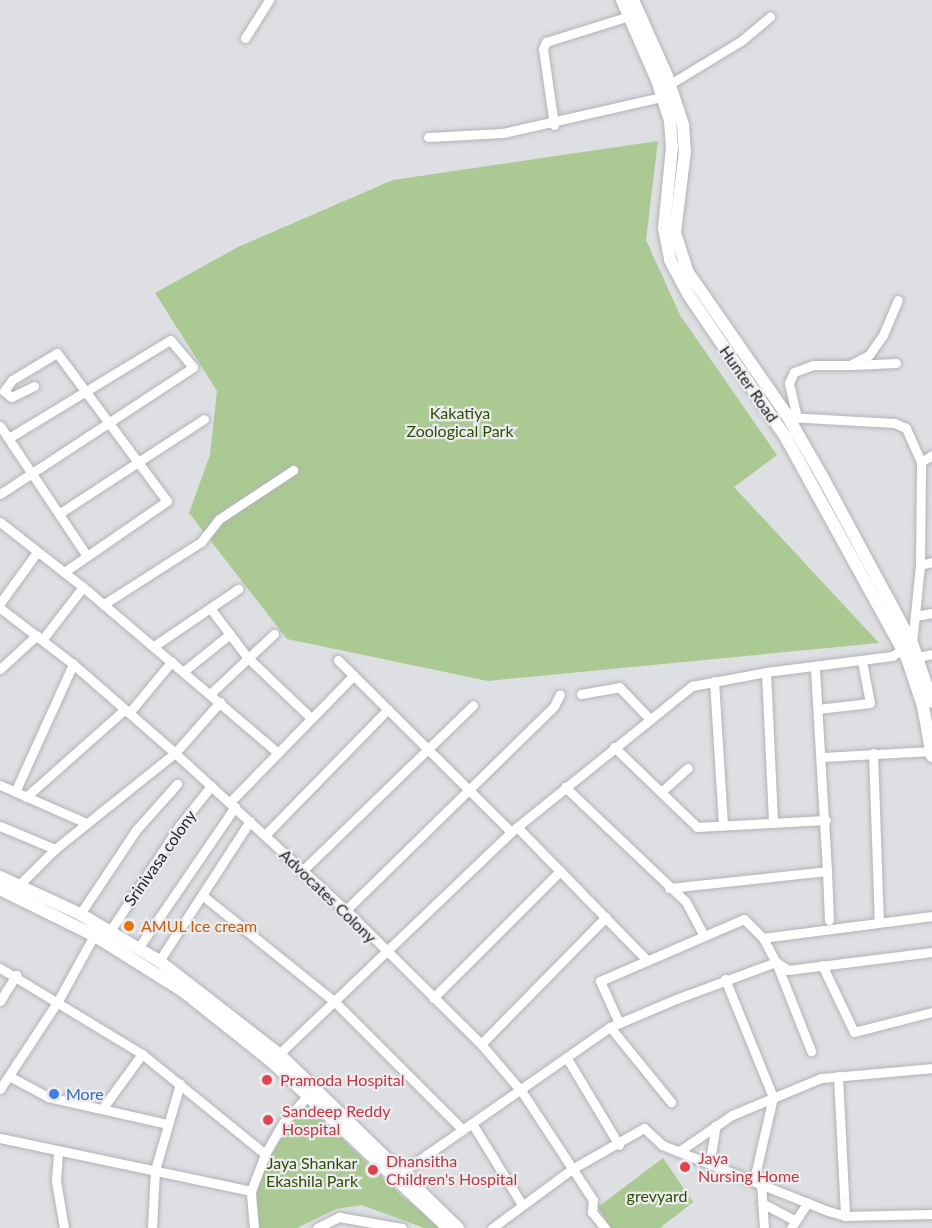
<!DOCTYPE html>
<style>
body{margin:0}
#map{position:relative;width:932px;height:1228px;overflow:hidden;background:#dedfe3;font-family:Lato,sans-serif}
div>[style]{position:absolute}
[style*='--x']{left:calc(var(--x)*1px);top:calc(var(--y)*1px);width:calc(var(--w)*1px);rotate:calc(var(--a)*1deg)}
.green>*{inset:0;background:#aac993}
.roads{filter:drop-shadow(0 0 2px #b2b3b7) drop-shadow(0 0 2px #b2b3b7)}
.minor>*{height:9px;margin:-4.5px;padding:0 4.5px;transform-origin:4.5px;border-radius:4.5px;background:#fff}
.major>*{height:12px;margin:-6px;padding:0 6px;transform-origin:6px;border-radius:6px;background:#fff}
.dots>*{width:16px;height:16px;translate:-50% -50%;box-sizing:border-box;border:3px solid #ececf0;border-radius:50%}
span{translate:-50% -50%;white-space:nowrap;text-align:center;line-height:1.15;-webkit-text-stroke:4.5px #ececf0;paint-order:stroke}
.street-label{font-size:16px;color:#1f1f21}
.park-label{font-size:16px;color:#2c4e02}
.food-label{font-size:16px;color:#c56008}
.left{translate:0 -50%;text-align:left}
.health-label{font-size:16px;color:#be3a42}
.shop-label{font-size:16px;color:#366cbe}
</style>
<div id="map">
<div class="green">
<i style="clip-path:polygon(658px 141px,646px 240px,680px 315px,777px 455px,734px 487px,879px 643px,488px 681px,287px 639px,189px 513px,210px 455px,217px 391px,155px 293px,238px 247px,393px 180px)"></i>
<i style="clip-path:polygon(309px 1107px,404px 1198px,443px 1228px,424px 1228px,362px 1205px,336px 1209px,297px 1228px,258px 1228px,254px 1197px,265px 1165px,298px 1111px)"></i>
<i style="clip-path:polygon(663px 1158px,693px 1202px,660px 1228px,610px 1228px,598px 1207px)"></i>
</div>
<div class="roads">
<div class="minor">
<i style="--x:245;--y:38;--w:45;--a:-57.7"></i>
<i style="--x:670;--y:84;--w:83;--a:-31.2"></i>
<i style="--x:741;--y:41;--w:38;--a:-40"></i>
<i style="--x:554;--y:125;--w:77;--a:-98.2"></i>
<i style="--x:543;--y:49;--w:8;--a:-67"></i>
<i style="--x:546;--y:42;--w:87;--a:-17.4"></i>
<i style="--x:428;--y:137;--w:75;--a:-3.1"></i>
<i style="--x:503;--y:133;--w:163;--a:-12.8"></i>
<i style="--x:853;--y:365;--w:43;--a:-2.7"></i>
<i style="--x:34;--y:386;--w:25;--a:154"></i>
<i style="--x:11;--y:397;--w:9;--a:-139"></i>
<i style="--x:4;--y:391;--w:14;--a:-54"></i>
<i style="--x:12;--y:380;--w:52;--a:-31"></i>
<i style="--x:57;--y:353;--w:184;--a:53.4"></i>
<i style="--x:167;--y:501;--w:125;--a:145.4"></i>
<i style="--x:797;--y:418;--w:36;--a:-103"></i>
<i style="--x:789;--y:383;--w:12;--a:-66"></i>
<i style="--x:794;--y:372;--w:20;--a:-20"></i>
<i style="--x:813;--y:365;--w:37;--a:0"></i>
<i style="--x:850;--y:365;--w:21;--a:-28"></i>
<i style="--x:869;--y:355;--w:24;--a:-55"></i>
<i style="--x:883;--y:335;--w:38;--a:-67"></i>
<i style="--x:0;--y:426;--w:156;--a:56.2"></i>
<i style="--x:921;--y:462;--w:13;--a:-32"></i>
<i style="--x:0;--y:494;--w:231;--a:-33.3"></i>
<i style="--x:193;--y:367;--w:35;--a:-130"></i>
<i style="--x:170;--y:340;--w:188;--a:148.7"></i>
<i style="--x:60;--y:513;--w:172;--a:-33.1"></i>
<i style="--x:0;--y:522;--w:105;--a:38.1"></i>
<i style="--x:83;--y:587;--w:256;--a:40.4"></i>
<i style="--x:920;--y:565;--w:12;--a:-14"></i>
<i style="--x:0;--y:603;--w:63;--a:-54"></i>
<i style="--x:104;--y:604;--w:115;--a:-32.6"></i>
<i style="--x:201;--y:542;--w:29;--a:-52"></i>
<i style="--x:219;--y:519;--w:89;--a:-33.5"></i>
<i style="--x:0;--y:608;--w:92;--a:37.5"></i>
<i style="--x:73;--y:664;--w:135;--a:41.1"></i>
<i style="--x:175;--y:753;--w:232;--a:42.6"></i>
<i style="--x:346;--y:910;--w:190;--a:44.8"></i>
<i style="--x:481;--y:1044;--w:63;--a:49.5"></i>
<i style="--x:522;--y:1092;--w:129;--a:56.7"></i>
<i style="--x:593;--y:1200;--w:12;--a:95"></i>
<i style="--x:592;--y:1212;--w:21;--a:51"></i>
<i style="--x:210;--y:608;--w:61;--a:52.9"></i>
<i style="--x:247;--y:657;--w:88;--a:43.6"></i>
<i style="--x:915;--y:616;--w:17;--a:-10"></i>
<i style="--x:42;--y:640;--w:67;--a:-52.3"></i>
<i style="--x:154;--y:646;--w:102;--a:-34.2"></i>
<i style="--x:918;--y:657;--w:14;--a:-12"></i>
<i style="--x:338;--y:660;--w:244;--a:44.8"></i>
<i style="--x:0;--y:669;--w:50;--a:-42.6"></i>
<i style="--x:184;--y:671;--w:59;--a:-38.8"></i>
<i style="--x:766;--y:672;--w:151;--a:87.3"></i>
<i style="--x:714;--y:681;--w:145;--a:86.4"></i>
<i style="--x:210;--y:694;--w:88;--a:-43.2"></i>
<i style="--x:581;--y:694;--w:39;--a:-10"></i>
<i style="--x:619;--y:687;--w:45;--a:45.9"></i>
<i style="--x:818;--y:709;--w:52;--a:-6.6"></i>
<i style="--x:870;--y:703;--w:43;--a:-100.8"></i>
<i style="--x:129;--y:713;--w:67;--a:-50.4"></i>
<i style="--x:614;--y:747;--w:115;--a:43.9"></i>
<i style="--x:697;--y:827;--w:129;--a:-3.1"></i>
<i style="--x:873;--y:753;--w:169;--a:88"></i>
<i style="--x:822;--y:757;--w:110;--a:-3.1"></i>
<i style="--x:0;--y:785;--w:94;--a:23.8"></i>
<i style="--x:565;--y:787;--w:167;--a:43.5"></i>
<i style="--x:686;--y:902;--w:38;--a:62"></i>
<i style="--x:15;--y:792;--w:141;--a:-65.6"></i>
<i style="--x:661;--y:792;--w:36;--a:-42"></i>
<i style="--x:26;--y:797;--w:132;--a:-41.6"></i>
<i style="--x:230;--y:802;--w:177;--a:-45.7"></i>
<i style="--x:0;--y:826;--w:60;--a:22.7"></i>
<i style="--x:517;--y:827;--w:186;--a:45.7"></i>
<i style="--x:265;--y:835;--w:176;--a:-45.7"></i>
<i style="--x:302;--y:871;--w:238;--a:-44.1"></i>
<i style="--x:827;--y:871;--w:49;--a:87.7"></i>
<i style="--x:20;--y:884;--w:49;--a:-45"></i>
<i style="--x:55;--y:849;--w:154;--a:-38.7"></i>
<i style="--x:175;--y:753;--w:68;--a:-48.6"></i>
<i style="--x:669;--y:888;--w:159;--a:-6.1"></i>
<i style="--x:827;--y:871;--w:203;--a:-93.4"></i>
<i style="--x:202;--y:895;--w:169;--a:38.8"></i>
<i style="--x:334;--y:1001;--w:182;--a:45"></i>
<i style="--x:346;--y:910;--w:291;--a:-44.4"></i>
<i style="--x:554;--y:706;--w:13;--a:-63"></i>
<i style="--x:80;--y:914;--w:101;--a:-56.3"></i>
<i style="--x:136;--y:830;--w:62;--a:-48.3"></i>
<i style="--x:110;--y:931;--w:127;--a:-56.6"></i>
<i style="--x:180;--y:825;--w:50;--a:-51.5"></i>
<i style="--x:763;--y:938;--w:170;--a:-7.4"></i>
<i style="--x:139;--y:947;--w:170;--a:-55.6"></i>
<i style="--x:159;--y:961;--w:167;--a:-57"></i>
<i style="--x:822;--y:965;--w:74;--a:64.5"></i>
<i style="--x:854;--y:1032;--w:81;--a:-14.4"></i>
<i style="--x:0;--y:968;--w:166;--a:31.2"></i>
<i style="--x:142;--y:1054;--w:159;--a:39.1"></i>
<i style="--x:725;--y:979;--w:127;--a:67.9"></i>
<i style="--x:773;--y:1097;--w:85;--a:102.9"></i>
<i style="--x:433;--y:998;--w:180;--a:-45"></i>
<i style="--x:0;--y:1001;--w:31;--a:-58"></i>
<i style="--x:619;--y:1023;--w:46;--a:-114.3"></i>
<i style="--x:600;--y:981;--w:157;--a:-23.3"></i>
<i style="--x:744;--y:919;--w:27;--a:45"></i>
<i style="--x:763;--y:938;--w:27;--a:62"></i>
<i style="--x:776;--y:962;--w:96;--a:68.5"></i>
<i style="--x:610;--y:1027;--w:97;--a:50.9"></i>
<i style="--x:481;--y:1044;--w:178;--a:-45.5"></i>
<i style="--x:279;--y:1054;--w:321;--a:-43.7"></i>
<i style="--x:511;--y:832;--w:233;--a:-38.9"></i>
<i style="--x:692;--y:686;--w:75;--a:-10.7"></i>
<i style="--x:766;--y:672;--w:127;--a:-7.2"></i>
<i style="--x:892;--y:656;--w:24;--a:-33"></i>
<i style="--x:912;--y:643;--w:78;--a:-84.1"></i>
<i style="--x:920;--y:565;--w:103;--a:-89.4"></i>
<i style="--x:921;--y:462;--w:37;--a:-114"></i>
<i style="--x:906;--y:428;--w:13;--a:-157"></i>
<i style="--x:894;--y:423;--w:106;--a:-176.8"></i>
<i style="--x:568;--y:1060;--w:99;--a:59"></i>
<i style="--x:9;--y:1076;--w:44;--a:28.3"></i>
<i style="--x:48;--y:1097;--w:123;--a:12.7"></i>
<i style="--x:838;--y:1076;--w:140;--a:87.1"></i>
<i style="--x:0;--y:1089;--w:105;--a:-56.6"></i>
<i style="--x:58;--y:1001;--w:81;--a:-61.2"></i>
<i style="--x:102;--y:1109;--w:68;--a:-54"></i>
<i style="--x:473;--y:1125;--w:92;--a:58.4"></i>
<i style="--x:0;--y:1138;--w:257;--a:11.9"></i>
<i style="--x:681;--y:1150;--w:62;--a:-34.5"></i>
<i style="--x:732;--y:1115;--w:96;--a:-22.6"></i>
<i style="--x:821;--y:1078;--w:111;--a:-5.1"></i>
<i style="--x:58;--y:1152;--w:29;--a:94"></i>
<i style="--x:56;--y:1181;--w:48;--a:80.3"></i>
<i style="--x:710;--y:1161;--w:36;--a:-81"></i>
<i style="--x:402;--y:1172;--w:254;--a:-34.9"></i>
<i style="--x:610;--y:1027;--w:72;--a:-23"></i>
<i style="--x:676;--y:999;--w:107;--a:-20.3"></i>
<i style="--x:776;--y:962;--w:14;--a:34"></i>
<i style="--x:788;--y:970;--w:145;--a:-7.1"></i>
<i style="--x:761;--y:1183;--w:45;--a:86.2"></i>
<i style="--x:762;--y:1203;--w:38;--a:28"></i>
<i style="--x:152;--y:1228;--w:58;--a:-87"></i>
<i style="--x:155;--y:1170;--w:90;--a:-73.8"></i>
<i style="--x:254;--y:1228;--w:37;--a:-95"></i>
<i style="--x:251;--y:1191;--w:40;--a:-69"></i>
<i style="--x:265;--y:1154;--w:36;--a:-60"></i>
<i style="--x:283;--y:1123;--w:38;--a:-48"></i>
<i style="--x:317;--y:1228;--w:25;--a:-27"></i>
<i style="--x:339;--y:1217;--w:64;--a:9.9"></i>
<i style="--x:492;--y:1228;--w:99;--a:-36.4"></i>
<i style="--x:572;--y:1169;--w:83;--a:-29.7"></i>
<i style="--x:644;--y:1128;--w:25;--a:43"></i>
<i style="--x:662;--y:1145;--w:179;--a:21.7"></i>
<i style="--x:828;--y:1211;--w:18;--a:16"></i>
<i style="--x:845;--y:1216;--w:87;--a:-1.3"></i>
<i style="--x:791;--y:1228;--w:30;--a:-57"></i>
</div>
<div class="major">
<i style="--x:622;--y:0;--w:87;--a:66.4"></i>
<i style="--x:657;--y:80;--w:43;--a:72.4"></i>
<i style="--x:670;--y:121;--w:26;--a:86"></i>
<i style="--x:672;--y:147;--w:81;--a:95.6"></i>
<i style="--x:664;--y:228;--w:33;--a:79"></i>
<i style="--x:670;--y:260;--w:38;--a:62"></i>
<i style="--x:688;--y:294;--w:172;--a:55.7"></i>
<i style="--x:785;--y:436;--w:253;--a:61.2"></i>
<i style="--x:907;--y:658;--w:51;--a:71.6"></i>
<i style="--x:923;--y:706;--w:51;--a:79.8"></i>
<i style="--x:633;--y:0;--w:83;--a:65.9"></i>
<i style="--x:667;--y:76;--w:52;--a:71.9"></i>
<i style="--x:683;--y:125;--w:26;--a:86"></i>
<i style="--x:685;--y:151;--w:83;--a:97"></i>
<i style="--x:675;--y:233;--w:40;--a:72"></i>
<i style="--x:687;--y:271;--w:178;--a:55.3"></i>
<i style="--x:788;--y:417;--w:70;--a:60.2"></i>
<i style="--x:823;--y:478;--w:187;--a:61.7"></i>
<i style="--x:912;--y:643;--w:62;--a:71.3"></i>
<i style="--x:0;--y:877;--w:88;--a:24.8"></i>
<i style="--x:80;--y:914;--w:92;--a:30.7"></i>
<i style="--x:159;--y:961;--w:152;--a:37.8"></i>
<i style="--x:279;--y:1054;--w:250;--a:44.2"></i>
<i style="--x:0;--y:889;--w:106;--a:26.3"></i>
<i style="--x:95;--y:936;--w:104;--a:32"></i>
<i style="--x:183;--y:991;--w:112;--a:38.5"></i>
<i style="--x:271;--y:1061;--w:242;--a:43.3"></i>
</div>
</div>
<div class="dots">
<i style="left:129px;top:926px;background:#e8710a"></i>
<i style="left:267px;top:1080px;background:#e0444e"></i>
<i style="left:54px;top:1094px;background:#3f7fe0"></i>
<i style="left:268px;top:1120px;background:#e0444e"></i>
<i style="left:685px;top:1167px;background:#e0444e"></i>
<i style="left:373px;top:1170px;background:#e0444e"></i>
</div>
<div class="street-label">
<span style="left:749px;top:384px;rotate:55deg">Hunter Road</span>
<span style="left:160px;top:858px;rotate:-55deg">Srinivasa colony</span>
<span style="left:328px;top:896px;rotate:44deg">Advocates Colony</span>
</div>
<div class="park-label">
<span style="left:460px;top:422px">Kakatiya<br>Zoological Park</span>
<span style="left:312px;top:1172px">Jaya Shankar<br>Ekashila Park</span>
<span style="left:657px;top:1196px">grevyard</span>
</div>
<div class="food-label">
<span class="left" style="left:141px;top:926px">AMUL Ice cream</span>
</div>
<div class="health-label">
<span class="left" style="left:280px;top:1080px">Pramoda Hospital</span>
<span class="left" style="left:282px;top:1120px">Sandeep Reddy<br>Hospital</span>
<span class="left" style="left:698px;top:1167px">Jaya<br>Nursing Home</span>
<span class="left" style="left:386px;top:1170px">Dhansitha<br>Children's Hospital</span>
</div>
<div class="shop-label">
<span class="left" style="left:66px;top:1094px">More</span>
</div>
</div>
